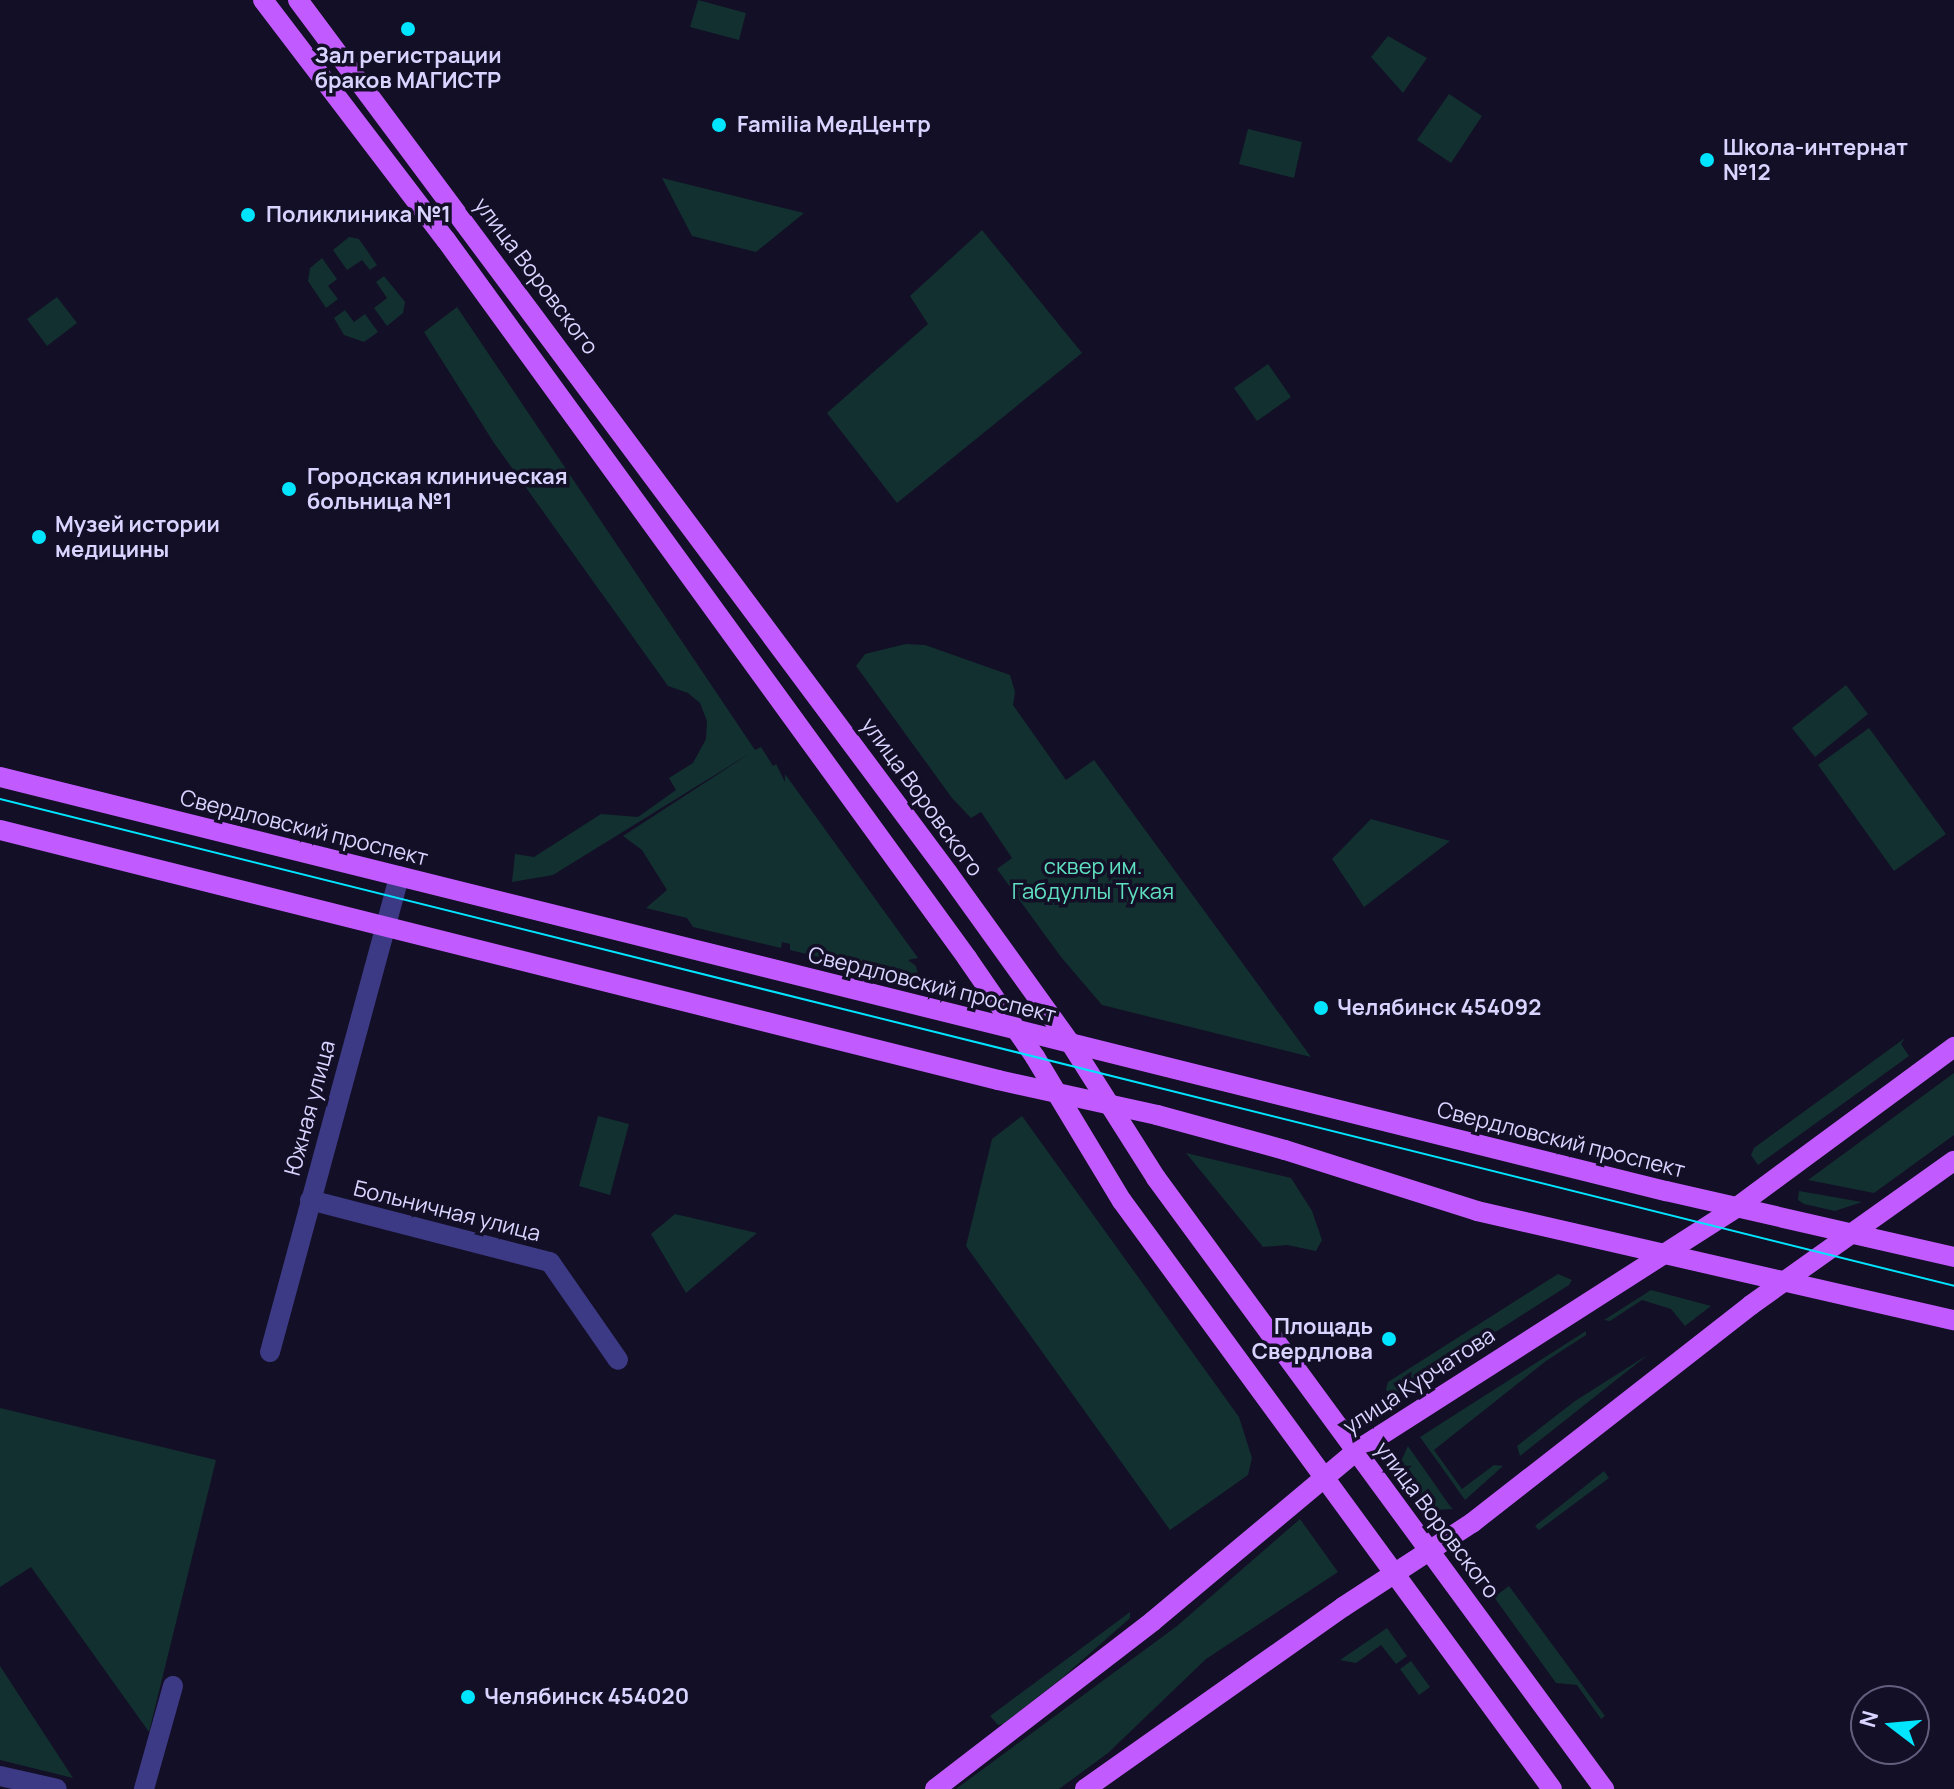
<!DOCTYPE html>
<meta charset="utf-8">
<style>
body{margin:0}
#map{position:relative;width:1954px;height:1789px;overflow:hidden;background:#130f26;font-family:Manrope,sans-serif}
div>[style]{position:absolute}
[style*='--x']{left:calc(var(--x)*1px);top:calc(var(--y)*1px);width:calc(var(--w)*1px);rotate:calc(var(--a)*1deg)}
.green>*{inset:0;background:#12302f}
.minor>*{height:20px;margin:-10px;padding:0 10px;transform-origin:10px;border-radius:10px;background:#3d3a85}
.major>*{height:20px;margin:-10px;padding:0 10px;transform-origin:10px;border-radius:10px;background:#c25bff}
.tram>*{height:2px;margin:-1px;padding:0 1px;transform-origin:1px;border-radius:1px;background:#00e5ff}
.dots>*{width:22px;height:22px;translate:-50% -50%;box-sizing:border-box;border:4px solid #130f26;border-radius:50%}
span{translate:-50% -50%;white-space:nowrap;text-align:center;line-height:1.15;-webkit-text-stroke:7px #130f26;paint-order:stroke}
.poi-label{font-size:22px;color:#d9d4ff;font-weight:700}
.left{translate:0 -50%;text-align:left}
.right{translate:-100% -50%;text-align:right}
.street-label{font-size:22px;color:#d9d4ff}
.park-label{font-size:22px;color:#5fe0c0}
.north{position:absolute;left:1850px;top:1685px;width:80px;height:80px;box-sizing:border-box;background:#130f26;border:2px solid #625e7d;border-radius:50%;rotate:286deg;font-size:22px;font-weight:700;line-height:32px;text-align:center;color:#d9d4ff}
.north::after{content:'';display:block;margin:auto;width:28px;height:36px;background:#00e5ff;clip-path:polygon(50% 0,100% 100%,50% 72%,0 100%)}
</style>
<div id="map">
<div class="green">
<i style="clip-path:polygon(698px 0,746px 13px,739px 40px,690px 27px)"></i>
<i style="clip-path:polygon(1388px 36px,1427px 58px,1403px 93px,1371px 57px)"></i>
<i style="clip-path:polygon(1449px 94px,1482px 116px,1451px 163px,1417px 140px)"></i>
<i style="clip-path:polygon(1248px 129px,1302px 142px,1294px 178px,1239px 164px)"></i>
<i style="clip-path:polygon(662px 178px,804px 213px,756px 252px,692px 236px)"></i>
<i style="clip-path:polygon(982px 230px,1082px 353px,897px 503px,827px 413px,928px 324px,910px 296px)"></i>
<i style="clip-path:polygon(349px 237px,359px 239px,377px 265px,370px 270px,362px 260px,347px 270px,333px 250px)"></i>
<i style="clip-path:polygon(322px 258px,337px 279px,328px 286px,338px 299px,326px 308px,308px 281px,310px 268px)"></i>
<i style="clip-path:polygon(384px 276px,405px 302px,403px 313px,387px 326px,374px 308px,387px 298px,376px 282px)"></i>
<i style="clip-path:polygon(57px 297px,77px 323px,47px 346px,27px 319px)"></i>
<i style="clip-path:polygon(457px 307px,755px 750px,761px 747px,773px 766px,776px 764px,785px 782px,785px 774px,918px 958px,908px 960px,916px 966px,918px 975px,914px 975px,912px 984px,868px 972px,890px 968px,875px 965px,860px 967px,790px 950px,790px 944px,782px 942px,781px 948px,693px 927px,687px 918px,646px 908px,667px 890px,642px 850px,623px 836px,752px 752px,553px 875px,512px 882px,515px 854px,534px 857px,601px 814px,638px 817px,676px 790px,669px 778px,693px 763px,706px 739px,707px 721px,700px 703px,688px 693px,668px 686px,494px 443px,424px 332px)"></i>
<i style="clip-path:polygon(345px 310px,354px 322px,365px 314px,378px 332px,364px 342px,344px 335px,334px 318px)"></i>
<i style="clip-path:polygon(1268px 364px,1291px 397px,1257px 421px,1234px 388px)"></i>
<i style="clip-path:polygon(906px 644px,925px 645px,1010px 675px,1015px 692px,1013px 705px,1066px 780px,1094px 760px,1311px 1057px,1102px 1005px,1061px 957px,997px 869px,1012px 858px,981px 812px,971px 818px,952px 798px,856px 666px,865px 654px)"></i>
<i style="clip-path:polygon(1846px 685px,1868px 714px,1815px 757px,1792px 728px)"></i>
<i style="clip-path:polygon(1869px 728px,1946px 834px,1894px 871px,1818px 765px)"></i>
<i style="clip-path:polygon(1371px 819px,1450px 841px,1364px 907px,1332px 859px)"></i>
<i style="clip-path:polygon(1905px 1038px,1901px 1044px,1909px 1056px,1758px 1165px,1751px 1155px,1754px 1148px)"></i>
<i style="clip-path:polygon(1954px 1073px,1954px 1135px,1874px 1193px,1808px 1180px)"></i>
<i style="clip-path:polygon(598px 1116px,629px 1124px,610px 1195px,579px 1186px)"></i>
<i style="clip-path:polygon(1022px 1116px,1239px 1417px,1252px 1458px,1248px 1475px,1170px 1530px,966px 1246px,992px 1139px)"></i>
<i style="clip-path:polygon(1186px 1153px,1291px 1178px,1312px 1211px,1322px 1240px,1316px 1251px,1287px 1245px,1263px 1247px)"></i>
<i style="clip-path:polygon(1799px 1191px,1862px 1202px,1835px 1211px,1804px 1204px,1798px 1200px)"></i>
<i style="clip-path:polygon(675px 1214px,757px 1233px,686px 1293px,651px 1234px)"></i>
<i style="clip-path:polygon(1558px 1274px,1572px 1280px,1569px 1285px,1392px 1398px,1386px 1389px,1388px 1382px)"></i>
<i style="clip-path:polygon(1651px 1290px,1711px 1306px,1685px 1326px,1671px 1309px,1642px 1300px,1610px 1321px,1604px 1320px)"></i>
<i style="clip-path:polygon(1586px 1331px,1586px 1335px,1546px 1361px,1434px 1450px,1462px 1489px,1494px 1465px,1503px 1466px,1465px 1500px,1420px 1437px)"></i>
<i style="clip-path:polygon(1649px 1354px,1520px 1456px,1517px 1446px,1575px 1401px)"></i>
<i style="clip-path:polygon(0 1408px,216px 1460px,149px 1732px,31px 1567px,0 1587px)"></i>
<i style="clip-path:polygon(1408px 1446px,1450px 1506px,1453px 1509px,1432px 1510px,1399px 1465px)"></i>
<i style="clip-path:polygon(1604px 1471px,1609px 1478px,1539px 1530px,1535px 1526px)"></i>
<i style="clip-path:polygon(1300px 1519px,1338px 1572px,1206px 1659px,1108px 1753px,1059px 1789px,956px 1789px,1177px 1626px)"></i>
<i style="clip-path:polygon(1509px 1586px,1605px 1716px,1601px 1719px,1577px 1685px,1556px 1683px,1494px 1597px)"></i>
<i style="clip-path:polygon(1130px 1612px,1130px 1618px,1062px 1678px,1003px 1724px,998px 1725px,990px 1716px)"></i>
<i style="clip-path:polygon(1387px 1628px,1407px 1656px,1396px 1664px,1381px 1645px,1356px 1663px,1340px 1660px)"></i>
<i style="clip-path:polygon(1411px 1661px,1430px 1687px,1419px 1695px,1400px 1669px)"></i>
<i style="clip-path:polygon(0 1666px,73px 1778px,0 1760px)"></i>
</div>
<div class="minor">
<i style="--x:310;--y:1200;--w:248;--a:14.5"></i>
<i style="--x:550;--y:1262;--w:119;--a:55.2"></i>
<i style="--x:270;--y:1352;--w:493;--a:-74.8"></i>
<i style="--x:0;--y:1776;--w:58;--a:12.8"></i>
<i style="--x:144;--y:1789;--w:107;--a:-74.3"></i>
</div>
<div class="major">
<i style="--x:263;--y:0;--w:302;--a:52.7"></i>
<i style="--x:446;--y:240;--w:887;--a:54.03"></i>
<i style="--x:967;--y:958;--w:120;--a:55.5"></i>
<i style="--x:1035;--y:1057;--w:168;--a:58.9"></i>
<i style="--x:1122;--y:1201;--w:728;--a:53.82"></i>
<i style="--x:298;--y:0;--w:1088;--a:53.33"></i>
<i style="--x:948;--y:873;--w:211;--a:54.3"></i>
<i style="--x:1071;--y:1044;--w:159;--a:57.6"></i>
<i style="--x:1156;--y:1178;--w:758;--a:53.75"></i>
<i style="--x:0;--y:777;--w:1717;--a:13.96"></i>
<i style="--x:1666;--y:1191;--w:295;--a:12.9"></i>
<i style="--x:0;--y:830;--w:1029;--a:14.06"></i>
<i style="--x:998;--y:1080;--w:163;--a:12.4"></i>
<i style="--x:1157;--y:1115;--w:133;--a:15.3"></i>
<i style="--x:1285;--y:1150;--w:201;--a:17.6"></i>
<i style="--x:1477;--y:1211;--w:489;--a:12.9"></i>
<i style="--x:935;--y:1789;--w:275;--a:-37.6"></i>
<i style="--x:1153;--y:1621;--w:265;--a:-39.9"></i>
<i style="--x:1356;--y:1451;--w:452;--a:-32.6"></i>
<i style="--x:1737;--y:1207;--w:270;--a:-36.4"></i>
<i style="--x:1085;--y:1789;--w:316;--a:-35.2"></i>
<i style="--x:1343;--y:1607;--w:154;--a:-33.1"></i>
<i style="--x:1472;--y:1523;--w:354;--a:-38"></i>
<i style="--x:1751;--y:1305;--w:249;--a:-35.4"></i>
</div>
<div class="tram">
<i style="--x:0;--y:799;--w:2014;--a:13.99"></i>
</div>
<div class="dots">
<i style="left:408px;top:29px;background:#00e5ff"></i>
<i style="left:719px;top:125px;background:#00e5ff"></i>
<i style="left:1707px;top:160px;background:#00e5ff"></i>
<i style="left:248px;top:215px;background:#00e5ff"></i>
<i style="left:289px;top:489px;background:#00e5ff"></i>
<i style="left:39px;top:537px;background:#00e5ff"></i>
<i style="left:1321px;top:1008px;background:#00e5ff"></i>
<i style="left:1389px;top:1339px;background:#00e5ff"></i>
<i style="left:468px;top:1697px;background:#00e5ff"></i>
</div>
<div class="poi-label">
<span style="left:408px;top:68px">Зал регистрации<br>браков МАГИСТР</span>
<span class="left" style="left:737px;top:125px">Familia МедЦентр</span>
<span class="left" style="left:1723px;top:160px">Школа-интернат<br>№12</span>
<span class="left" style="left:266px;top:215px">Поликлиника №1</span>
<span class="left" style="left:307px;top:489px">Городская клиническая<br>больница №1</span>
<span class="left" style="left:55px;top:537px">Музей истории<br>медицины</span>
<span class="left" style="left:1337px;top:1008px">Челябинск 454092</span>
<span class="right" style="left:1373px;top:1339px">Площадь<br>Свердлова</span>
<span class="left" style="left:484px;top:1697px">Челябинск 454020</span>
</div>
<div class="street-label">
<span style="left:536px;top:276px;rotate:53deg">улица Воровского</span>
<span style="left:922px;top:797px;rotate:54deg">улица Воровского</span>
<span style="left:304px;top:828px;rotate:14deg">Свердловский проспект</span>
<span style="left:932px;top:985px;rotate:14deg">Свердловский проспект</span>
<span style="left:310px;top:1108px;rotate:-75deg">Южная улица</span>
<span style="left:1561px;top:1140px;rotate:14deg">Свердловский проспект</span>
<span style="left:447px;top:1211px;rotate:14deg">Больничная улица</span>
<span style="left:1419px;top:1381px;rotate:-33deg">улица Курчатова</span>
<span style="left:1437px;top:1520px;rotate:53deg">улица Воровского</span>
</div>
<div class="park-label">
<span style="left:1093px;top:879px">сквер им.<br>Габдуллы Тукая</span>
</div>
<div class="north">N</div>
</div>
